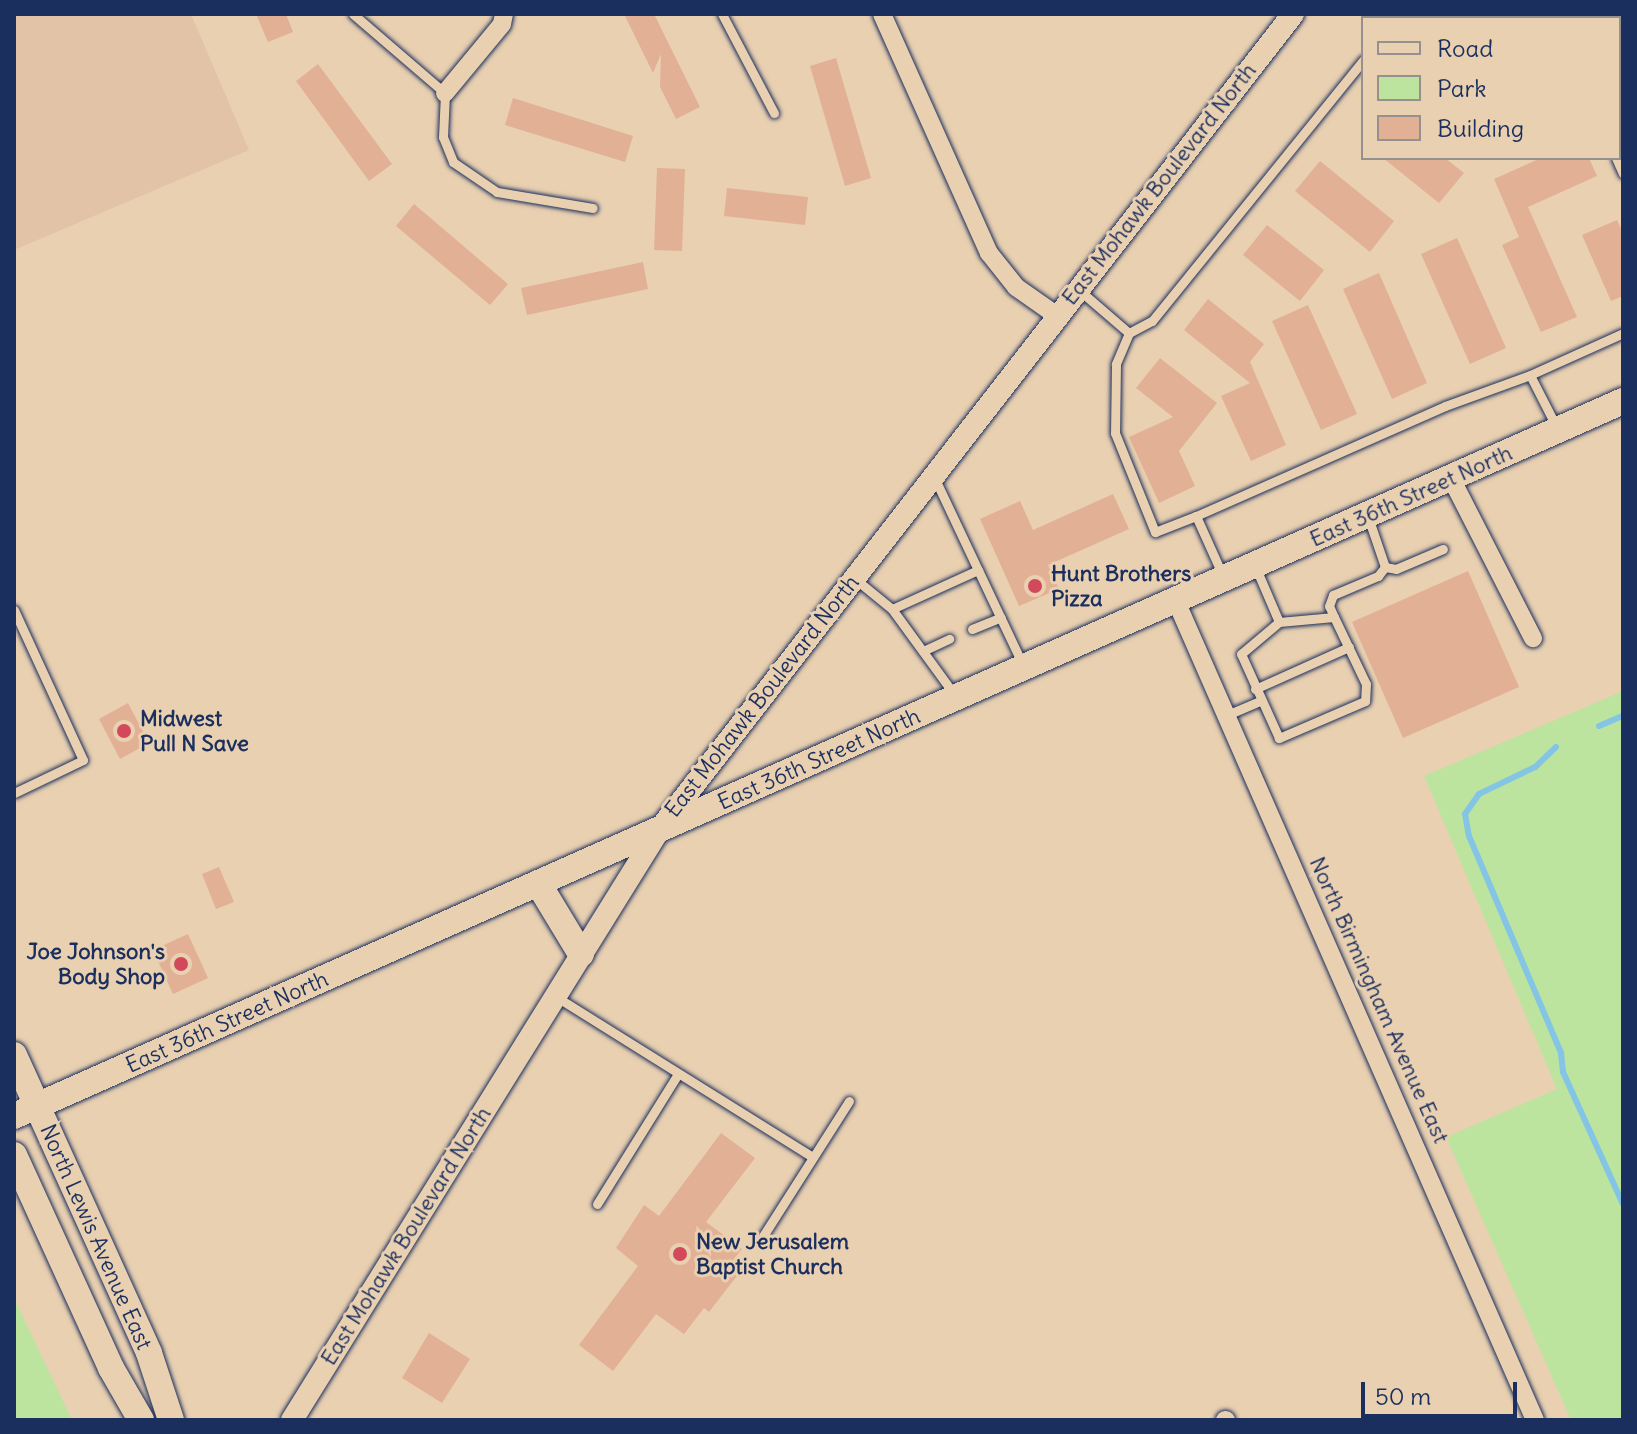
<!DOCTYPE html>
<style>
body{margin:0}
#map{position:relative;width:1637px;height:1434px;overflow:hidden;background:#e9d0b1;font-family:Delius,sans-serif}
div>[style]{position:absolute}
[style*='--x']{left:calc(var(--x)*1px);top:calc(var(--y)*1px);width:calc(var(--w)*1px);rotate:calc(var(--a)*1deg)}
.built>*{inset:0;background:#e3c3a7}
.green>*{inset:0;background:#bde49f}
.stream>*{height:6px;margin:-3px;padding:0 3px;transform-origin:3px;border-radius:3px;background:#84c4e4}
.building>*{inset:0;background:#e2b094}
.roads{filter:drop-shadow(0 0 2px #1b2f5e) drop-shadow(0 0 2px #1b2f5e)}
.service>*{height:9px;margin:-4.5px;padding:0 4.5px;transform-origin:4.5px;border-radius:4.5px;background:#e9d0b1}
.minor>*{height:18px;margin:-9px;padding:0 9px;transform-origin:9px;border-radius:9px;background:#e9d0b1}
.tertiary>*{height:22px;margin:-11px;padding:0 11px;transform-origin:11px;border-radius:11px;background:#e9d0b1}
.secondary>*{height:26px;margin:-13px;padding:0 13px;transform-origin:13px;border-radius:13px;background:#e9d0b1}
.dots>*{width:22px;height:22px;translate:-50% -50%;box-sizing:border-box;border:4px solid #e9d0b1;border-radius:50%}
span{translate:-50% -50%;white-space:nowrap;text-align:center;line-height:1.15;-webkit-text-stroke:6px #e9d0b1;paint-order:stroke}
.street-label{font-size:22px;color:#1b2f5e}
.poi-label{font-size:22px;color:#1b2f5e;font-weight:700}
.left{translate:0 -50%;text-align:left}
.right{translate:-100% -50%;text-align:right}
.frame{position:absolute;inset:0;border:16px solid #1b2f5e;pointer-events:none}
.legend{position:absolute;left:1361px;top:16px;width:260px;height:144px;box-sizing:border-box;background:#e9d0b1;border:2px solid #979090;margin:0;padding:10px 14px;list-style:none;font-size:24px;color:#1b2f5e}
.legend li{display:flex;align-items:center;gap:16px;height:40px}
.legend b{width:40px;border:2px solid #979090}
.scale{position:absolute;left:1361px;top:1382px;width:156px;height:36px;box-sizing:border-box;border:4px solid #1b2f5e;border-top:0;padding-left:10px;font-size:24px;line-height:28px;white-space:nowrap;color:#1b2f5e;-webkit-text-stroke:6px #e9d0b1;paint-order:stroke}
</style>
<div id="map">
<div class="built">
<i style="clip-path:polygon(14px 14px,191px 14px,249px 150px,14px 250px)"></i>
</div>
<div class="green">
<i style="clip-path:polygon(1623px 691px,1623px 1420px,1571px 1420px,1446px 1137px,1557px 1089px,1424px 776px)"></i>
<i style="clip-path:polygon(14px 1298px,72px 1420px,14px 1420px)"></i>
</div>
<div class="stream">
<i style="--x:1599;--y:726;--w:26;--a:-23"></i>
<i style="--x:1556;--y:747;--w:29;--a:136"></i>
<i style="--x:1535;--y:767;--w:62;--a:154.3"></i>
<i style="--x:1479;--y:794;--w:24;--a:125"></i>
<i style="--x:1465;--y:814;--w:22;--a:80"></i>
<i style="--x:1469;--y:836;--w:236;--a:67"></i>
<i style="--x:1561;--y:1053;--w:19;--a:84"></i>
<i style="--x:1563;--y:1072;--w:145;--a:65.6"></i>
</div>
<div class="building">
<i style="clip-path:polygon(256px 14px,286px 14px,293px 32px,268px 42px)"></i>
<i style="clip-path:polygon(624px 14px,654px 14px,700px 107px,676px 119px,660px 87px,661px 54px,653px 73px)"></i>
<i style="clip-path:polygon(836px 58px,871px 178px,845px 186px,810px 66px)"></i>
<i style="clip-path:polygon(318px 64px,392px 164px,369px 181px,296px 81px)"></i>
<i style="clip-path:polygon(513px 98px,633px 136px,625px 162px,505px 125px)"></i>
<i style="clip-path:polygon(1383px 158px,1445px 158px,1464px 173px,1439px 203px)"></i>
<i style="clip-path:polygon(1541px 158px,1589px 158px,1597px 176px,1528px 207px,1577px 317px,1541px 332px,1502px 245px,1519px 237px,1494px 179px)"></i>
<i style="clip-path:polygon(1320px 161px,1394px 221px,1370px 252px,1295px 191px)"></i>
<i style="clip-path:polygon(657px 168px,685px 169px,682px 251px,654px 250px)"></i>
<i style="clip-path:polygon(727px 188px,808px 197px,805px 225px,724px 216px)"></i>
<i style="clip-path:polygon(414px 204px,508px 284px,490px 305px,396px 226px)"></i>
<i style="clip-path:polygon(1617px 220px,1623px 233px,1623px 296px,1611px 301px,1582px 235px)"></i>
<i style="clip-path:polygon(1267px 225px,1324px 270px,1300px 301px,1243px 255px)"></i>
<i style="clip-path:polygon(1457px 238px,1506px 348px,1470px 364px,1421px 254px)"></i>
<i style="clip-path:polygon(643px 262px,648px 289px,527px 315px,521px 288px)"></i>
<i style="clip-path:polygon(1379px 273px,1427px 383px,1392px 399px,1343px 289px)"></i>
<i style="clip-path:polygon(1208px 299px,1264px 344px,1250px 362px,1286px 445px,1251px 461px,1221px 396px,1250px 383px,1184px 330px)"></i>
<i style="clip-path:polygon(1308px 305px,1357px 414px,1321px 430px,1272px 321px)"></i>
<i style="clip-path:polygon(1160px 358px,1217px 403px,1179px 451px,1195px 486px,1159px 503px,1129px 437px,1173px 417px,1136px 388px)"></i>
<i style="clip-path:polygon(1113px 494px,1129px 529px,1048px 565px,1059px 589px,1019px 606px,980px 519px,1020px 501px,1033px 530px)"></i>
<i style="clip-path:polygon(1468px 571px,1519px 687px,1403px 738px,1352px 622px)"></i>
<i style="clip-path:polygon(128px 703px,149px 743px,120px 759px,99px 719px)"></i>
<i style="clip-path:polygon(219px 867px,234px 902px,216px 909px,202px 874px)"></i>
<i style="clip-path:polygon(188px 934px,208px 978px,173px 994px,153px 950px)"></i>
<i style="clip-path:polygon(721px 1133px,755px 1158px,706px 1222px,742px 1249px,733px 1260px,743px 1268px,709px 1312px,704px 1308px,684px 1334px,656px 1314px,613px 1371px,579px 1345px,638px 1266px,616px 1248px,644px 1205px,659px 1216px)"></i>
<i style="clip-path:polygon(429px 1333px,470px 1359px,442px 1403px,402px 1378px)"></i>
</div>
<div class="roads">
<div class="service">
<i style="--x:353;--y:14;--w:121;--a:40.7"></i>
<i style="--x:445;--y:93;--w:44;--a:92.6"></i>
<i style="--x:443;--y:137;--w:27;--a:68"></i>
<i style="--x:453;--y:162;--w:53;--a:34.3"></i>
<i style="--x:497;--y:192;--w:97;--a:9.5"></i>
<i style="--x:722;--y:14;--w:112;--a:62.3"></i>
<i style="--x:1549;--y:14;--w:4;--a:63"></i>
<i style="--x:1396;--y:18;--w:5;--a:-53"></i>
<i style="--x:1619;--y:66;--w:4;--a:-14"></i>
<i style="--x:1616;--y:158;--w:17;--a:66"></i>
<i style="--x:1079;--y:290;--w:66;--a:40.7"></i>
<i style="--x:1129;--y:333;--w:26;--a:-28"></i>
<i style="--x:1152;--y:321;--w:336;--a:-51"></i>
<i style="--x:1129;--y:333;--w:34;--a:113"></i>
<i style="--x:1116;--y:364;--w:69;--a:90.8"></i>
<i style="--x:1115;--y:433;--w:107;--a:68"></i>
<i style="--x:1155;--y:532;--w:44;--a:-21.3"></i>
<i style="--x:1557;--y:428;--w:59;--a:-117"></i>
<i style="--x:1530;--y:375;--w:102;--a:-24.3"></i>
<i style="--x:935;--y:479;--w:101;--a:64.7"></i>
<i style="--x:1368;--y:517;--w:53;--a:71.2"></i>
<i style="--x:1255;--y:566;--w:61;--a:66.8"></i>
<i style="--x:1385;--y:567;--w:11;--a:10"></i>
<i style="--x:1396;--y:569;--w:51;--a:-23.1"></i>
<i style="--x:1223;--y:576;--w:66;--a:-114.2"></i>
<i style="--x:1196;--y:516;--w:272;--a:-23.8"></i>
<i style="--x:1445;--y:406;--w:90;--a:-20"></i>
<i style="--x:854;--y:578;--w:49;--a:39.2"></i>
<i style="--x:892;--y:609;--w:94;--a:-24.4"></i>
<i style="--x:978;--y:570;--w:105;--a:64.7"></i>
<i style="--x:892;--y:609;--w:105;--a:53.9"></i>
<i style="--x:14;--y:610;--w:165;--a:65.3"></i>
<i style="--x:83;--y:760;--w:76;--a:154.4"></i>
<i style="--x:1334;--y:617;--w:74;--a:64.5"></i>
<i style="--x:1366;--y:684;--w:17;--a:93"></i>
<i style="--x:1365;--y:701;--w:94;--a:156.7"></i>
<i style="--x:1279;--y:738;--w:92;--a:-114.3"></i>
<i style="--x:1241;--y:654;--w:50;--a:-40.1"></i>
<i style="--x:1279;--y:622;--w:55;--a:-5.2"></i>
<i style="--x:1334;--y:617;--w:12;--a:-114"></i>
<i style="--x:1329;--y:606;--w:12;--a:-70"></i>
<i style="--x:1333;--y:595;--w:49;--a:-22.9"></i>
<i style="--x:1378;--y:576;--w:11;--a:-52"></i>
<i style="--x:972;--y:629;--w:31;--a:-22"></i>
<i style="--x:923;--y:651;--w:29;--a:-25"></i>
<i style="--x:1255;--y:689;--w:103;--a:-24.1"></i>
<i style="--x:1227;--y:715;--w:36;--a:-23"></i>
<i style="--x:555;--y:996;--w:304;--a:32"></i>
<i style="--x:597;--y:1204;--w:153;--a:-58.1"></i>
<i style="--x:763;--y:1236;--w:160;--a:-57.5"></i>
</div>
<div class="minor">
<i style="--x:882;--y:14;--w:262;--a:65.9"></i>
<i style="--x:989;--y:253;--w:43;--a:51.5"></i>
<i style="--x:1016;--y:287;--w:49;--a:35"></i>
<i style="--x:1611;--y:14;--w:4;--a:63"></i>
<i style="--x:1619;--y:32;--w:11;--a:68"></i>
<i style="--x:445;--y:93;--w:89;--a:-50.4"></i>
<i style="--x:502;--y:24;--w:10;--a:-79"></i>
<i style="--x:1451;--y:478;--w:180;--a:62.9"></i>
<i style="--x:1176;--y:601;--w:894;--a:66.33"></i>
<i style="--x:1225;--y:1420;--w:1;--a:0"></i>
</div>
<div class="tertiary">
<i style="--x:292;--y:1420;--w:695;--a:-58.12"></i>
<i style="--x:659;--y:830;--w:1033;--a:-52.15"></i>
</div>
<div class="secondary">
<i style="--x:538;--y:883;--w:83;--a:58.8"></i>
<i style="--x:14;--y:1055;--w:327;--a:65.6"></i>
<i style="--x:149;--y:1353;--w:71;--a:71.8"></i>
<i style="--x:14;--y:1116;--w:1761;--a:-23.96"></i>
<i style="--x:14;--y:1155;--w:234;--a:65.5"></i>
<i style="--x:111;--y:1368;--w:60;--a:60"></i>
</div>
</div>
<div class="dots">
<i style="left:1035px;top:586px;background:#d1495b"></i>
<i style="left:124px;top:731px;background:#d1495b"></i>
<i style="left:181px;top:964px;background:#d1495b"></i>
<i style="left:680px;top:1254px;background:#d1495b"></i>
</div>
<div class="street-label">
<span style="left:1159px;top:184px;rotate:-52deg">East Mohawk Boulevard North</span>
<span style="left:1411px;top:496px;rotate:-24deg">East 36th Street North</span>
<span style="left:762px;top:696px;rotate:-52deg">East Mohawk Boulevard North</span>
<span style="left:819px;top:759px;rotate:-24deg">East 36th Street North</span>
<span style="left:1379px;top:1000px;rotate:66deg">North Birmingham Avenue East</span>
<span style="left:227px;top:1022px;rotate:-24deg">East 36th Street North</span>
<span style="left:406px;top:1236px;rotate:-58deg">East Mohawk Boulevard North</span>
<span style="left:96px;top:1237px;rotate:66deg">North Lewis Avenue East</span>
</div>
<div class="poi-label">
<span class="left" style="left:1051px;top:586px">Hunt Brothers<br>Pizza</span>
<span class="left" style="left:140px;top:731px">Midwest<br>Pull N Save</span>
<span class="right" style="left:165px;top:964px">Joe Johnson's<br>Body Shop</span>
<span class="left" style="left:696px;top:1254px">New Jerusalem<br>Baptist Church</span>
</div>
<div class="frame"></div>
<ul class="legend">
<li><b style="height:10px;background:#e9d0b1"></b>Road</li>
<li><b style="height:22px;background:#bde49f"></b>Park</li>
<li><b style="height:22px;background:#e2b094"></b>Building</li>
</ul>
<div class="scale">50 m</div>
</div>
